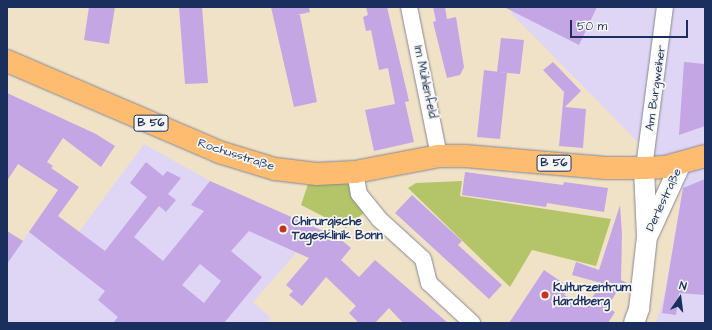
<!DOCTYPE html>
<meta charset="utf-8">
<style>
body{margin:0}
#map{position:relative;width:712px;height:330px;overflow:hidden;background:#f0e2c7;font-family:"Architects Daughter",sans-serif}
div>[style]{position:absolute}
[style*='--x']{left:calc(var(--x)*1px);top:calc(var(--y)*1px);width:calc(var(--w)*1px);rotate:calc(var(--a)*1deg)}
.built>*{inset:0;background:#dfd5f5}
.green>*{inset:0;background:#b3c568}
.building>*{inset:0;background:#c4a6e4}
.roads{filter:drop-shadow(0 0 1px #868892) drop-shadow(0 0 1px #868892)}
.minor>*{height:16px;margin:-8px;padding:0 8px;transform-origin:8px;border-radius:8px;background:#fff}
.tertiary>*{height:20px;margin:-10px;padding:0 10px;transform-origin:10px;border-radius:10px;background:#fff}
.primary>*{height:22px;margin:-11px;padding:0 11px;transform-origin:11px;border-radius:11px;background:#febc70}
.dots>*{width:11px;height:11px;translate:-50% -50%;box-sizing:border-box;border:2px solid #f6f6f2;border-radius:50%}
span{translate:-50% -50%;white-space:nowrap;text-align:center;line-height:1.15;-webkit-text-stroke:3.5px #f6f6f2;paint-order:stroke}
.shield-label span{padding:1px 3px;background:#f6f6f2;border:1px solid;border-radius:3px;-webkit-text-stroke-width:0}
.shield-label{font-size:11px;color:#1b2f5e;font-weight:700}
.street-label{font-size:12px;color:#1b2f5e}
.poi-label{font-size:12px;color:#1b2f5e;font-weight:700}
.left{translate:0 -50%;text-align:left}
.frame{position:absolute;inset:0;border:8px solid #1b2f5e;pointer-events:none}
.north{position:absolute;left:660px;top:278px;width:40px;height:40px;-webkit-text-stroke:3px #f6f6f2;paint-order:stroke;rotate:14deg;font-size:11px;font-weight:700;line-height:16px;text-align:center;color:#1b2f5e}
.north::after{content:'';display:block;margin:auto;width:14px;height:18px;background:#1b2f5e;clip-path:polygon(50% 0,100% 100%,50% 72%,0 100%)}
.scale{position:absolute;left:570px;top:20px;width:118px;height:18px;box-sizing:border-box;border:2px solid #1b2f5e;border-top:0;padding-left:5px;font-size:12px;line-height:14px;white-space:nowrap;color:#1b2f5e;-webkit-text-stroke:3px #f6f6f2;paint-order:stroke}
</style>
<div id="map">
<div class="built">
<i style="clip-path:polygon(514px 7px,705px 7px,705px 323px,656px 323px,665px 292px,683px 188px,511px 13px)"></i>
<i style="clip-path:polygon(144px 144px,210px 181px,317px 229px,253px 302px,271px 318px,267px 323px,7px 323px,7px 231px,23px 241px,29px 232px,61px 256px)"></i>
</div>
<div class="green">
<i style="clip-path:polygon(310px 178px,352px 179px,366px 211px,346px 228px,301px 205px)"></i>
<i style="clip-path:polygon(462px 181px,460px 196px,611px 219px,596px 266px,532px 250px,510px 287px,408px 188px,416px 183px)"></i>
</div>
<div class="building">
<i style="clip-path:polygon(89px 7px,115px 7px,109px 44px,84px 40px)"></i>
<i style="clip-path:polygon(179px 7px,202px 7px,208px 83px,185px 84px)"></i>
<i style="clip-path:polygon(271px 7px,309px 7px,310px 12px,297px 15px,300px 15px,317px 102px,294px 107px)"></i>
<i style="clip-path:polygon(366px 7px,387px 7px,409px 101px,405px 102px,414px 142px,374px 151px,365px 110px,395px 104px,388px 68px,379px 70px,371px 30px,366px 31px,363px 17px,368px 15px)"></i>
<i style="clip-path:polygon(433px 7px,445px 7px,447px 19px,456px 17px,464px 67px,460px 75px,447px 78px,433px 22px,436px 21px)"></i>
<i style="clip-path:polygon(504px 7px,597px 7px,579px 45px)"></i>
<i style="clip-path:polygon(501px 38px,524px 40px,520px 74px,497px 72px)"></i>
<i style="clip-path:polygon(553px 62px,581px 91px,565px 107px,586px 109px,583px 148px,559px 146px,564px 92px,543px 70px)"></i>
<i style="clip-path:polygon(684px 62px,705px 64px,705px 126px,679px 135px)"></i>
<i style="clip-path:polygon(484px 70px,507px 73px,500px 139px,477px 137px)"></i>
<i style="clip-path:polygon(evenodd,7px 93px,96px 134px,115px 146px,101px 167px,63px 138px,47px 162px,53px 166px,51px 168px,79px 187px,58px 216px,105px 251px,147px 197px,130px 183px,146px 162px,163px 176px,167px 171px,181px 178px,168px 194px,176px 200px,166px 212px,159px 206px,134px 237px,163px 261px,204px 211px,191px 205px,210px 181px,339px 238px,351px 248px,341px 260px,359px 277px,375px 260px,448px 323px,403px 323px,389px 308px,375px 323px,359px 323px,349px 313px,356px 306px,326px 277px,302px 306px,289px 295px,293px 291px,286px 285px,309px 258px,249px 231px,231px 251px,262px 277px,224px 323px,113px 323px,118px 317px,98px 300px,105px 291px,29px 232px,58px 190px,18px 164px,7px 181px,7px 93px,200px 264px,221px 281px,204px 303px,182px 285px,200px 264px)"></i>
<i style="clip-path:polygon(465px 172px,563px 185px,564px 182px,608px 188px,604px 212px,547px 203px,546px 207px,462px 195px)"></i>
<i style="clip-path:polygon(705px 179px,705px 295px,679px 293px,676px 315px,662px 313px,683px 188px)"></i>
<i style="clip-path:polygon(412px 195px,462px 241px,458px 245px,502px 285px,489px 299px,395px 213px)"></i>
<i style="clip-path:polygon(620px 205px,622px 234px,621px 280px,627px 283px,624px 289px,619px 288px,607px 308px,615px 312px,608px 323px,509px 323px,544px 270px,569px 287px,564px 295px,586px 308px,601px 283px,572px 275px,576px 262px,599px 270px)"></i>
<i style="clip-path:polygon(7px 231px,23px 241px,7px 264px)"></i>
</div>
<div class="roads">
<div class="minor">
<i style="--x:409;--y:7;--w:152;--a:78.6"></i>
<i style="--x:644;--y:168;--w:162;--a:-82.6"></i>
<i style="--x:355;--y:172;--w:22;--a:80"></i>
<i style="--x:359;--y:194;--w:32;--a:51"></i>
<i style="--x:379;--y:219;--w:59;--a:42.3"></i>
<i style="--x:423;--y:259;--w:25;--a:76"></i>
<i style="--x:429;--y:283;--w:59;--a:42.9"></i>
</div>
<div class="tertiary">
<i style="--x:649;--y:233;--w:77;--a:-65.4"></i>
<i style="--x:634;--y:323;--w:15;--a:-70"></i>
<i style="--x:639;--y:309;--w:72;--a:-83.7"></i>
<i style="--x:647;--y:237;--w:69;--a:-92.5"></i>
</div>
<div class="primary">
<i style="--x:7;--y:61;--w:231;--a:23.2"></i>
<i style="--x:219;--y:152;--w:59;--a:16.9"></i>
<i style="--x:275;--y:169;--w:42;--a:6.8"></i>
<i style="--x:317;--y:174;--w:38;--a:-3"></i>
<i style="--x:355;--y:172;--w:86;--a:-10.8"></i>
<i style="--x:439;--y:156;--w:26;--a:0"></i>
<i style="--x:465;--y:156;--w:141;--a:4.9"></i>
<i style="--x:605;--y:168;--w:39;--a:0"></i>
<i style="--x:644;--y:168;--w:21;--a:-3"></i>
<i style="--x:665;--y:167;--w:41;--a:-15.4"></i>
</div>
</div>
<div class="dots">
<i style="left:283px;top:229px;background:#c8321e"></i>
<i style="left:545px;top:295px;background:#c8321e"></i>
</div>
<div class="shield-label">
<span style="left:151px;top:123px">B 56</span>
<span style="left:554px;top:163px">B 56</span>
</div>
<div class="street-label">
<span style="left:425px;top:82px;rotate:78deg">Im Mühlenfeld</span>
<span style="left:656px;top:88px;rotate:-82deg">Am Burgweiher</span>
<span style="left:236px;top:155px;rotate:18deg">Rochusstraße</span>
<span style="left:664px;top:200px;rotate:-65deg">Derlestraße</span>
</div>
<div class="poi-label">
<span class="left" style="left:292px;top:229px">Chirurgische<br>Tagesklinik Bonn</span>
<span class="left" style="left:553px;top:295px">Kulturzentrum<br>Hardtberg</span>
</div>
<div class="frame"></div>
<div class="north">N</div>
<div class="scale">50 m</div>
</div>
